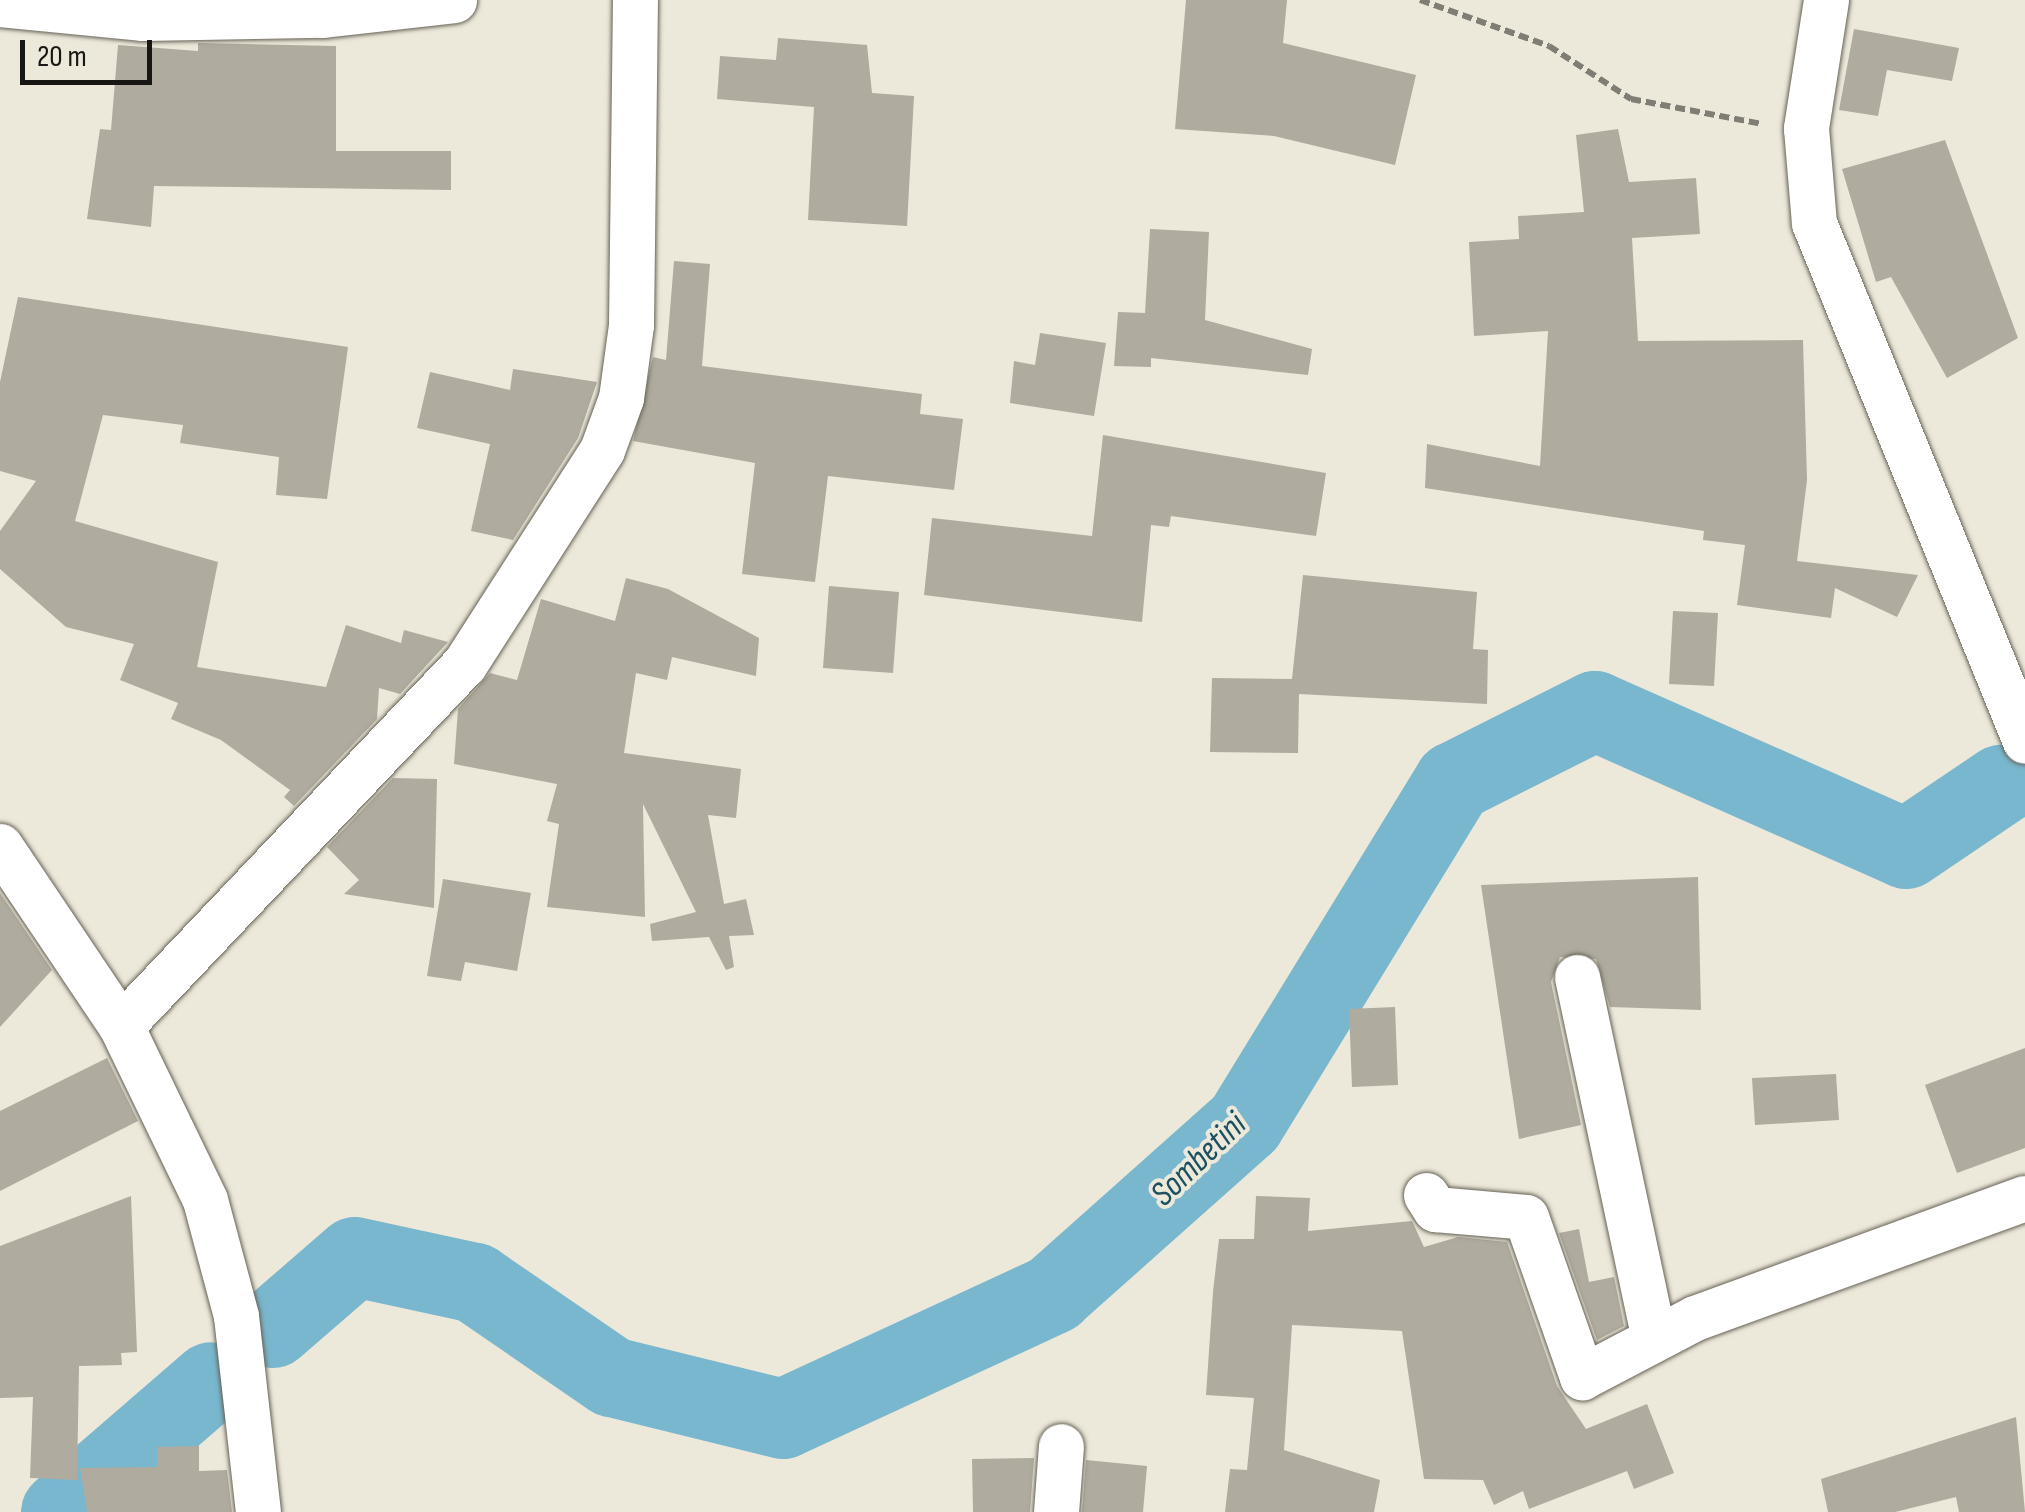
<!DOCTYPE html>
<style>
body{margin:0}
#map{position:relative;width:2025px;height:1512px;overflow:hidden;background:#ece8da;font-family:"Sofia Sans Condensed",sans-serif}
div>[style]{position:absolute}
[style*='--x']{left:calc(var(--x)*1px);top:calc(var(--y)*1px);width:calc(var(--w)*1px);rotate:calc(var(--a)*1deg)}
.river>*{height:80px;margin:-40px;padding:0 40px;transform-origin:40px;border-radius:40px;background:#79b7ce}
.building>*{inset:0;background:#afab9e}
.path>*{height:6px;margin-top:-3px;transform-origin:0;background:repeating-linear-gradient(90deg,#807d74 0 10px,transparent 0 15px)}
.roads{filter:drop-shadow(0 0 2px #666256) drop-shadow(0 0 2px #666256)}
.minor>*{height:45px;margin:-22.5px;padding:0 22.5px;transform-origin:22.5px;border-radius:22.5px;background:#fff}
span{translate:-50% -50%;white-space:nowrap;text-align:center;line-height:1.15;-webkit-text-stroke:8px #ece8da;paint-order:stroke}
.water-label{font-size:35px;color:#1c5060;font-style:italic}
.scale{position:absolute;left:20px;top:40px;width:132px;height:45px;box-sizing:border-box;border:5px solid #191713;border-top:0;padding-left:12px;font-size:30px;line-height:35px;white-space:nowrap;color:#191713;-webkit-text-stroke:8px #ece8da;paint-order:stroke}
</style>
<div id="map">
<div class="river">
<i style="--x:273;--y:1328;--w:108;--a:-40.9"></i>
<i style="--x:355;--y:1257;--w:123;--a:12.2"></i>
<i style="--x:475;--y:1283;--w:166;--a:34.5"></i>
<i style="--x:612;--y:1377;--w:176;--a:13.8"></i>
<i style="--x:783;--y:1419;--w:298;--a:-24.8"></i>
<i style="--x:1053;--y:1294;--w:257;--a:-41.7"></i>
<i style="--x:1245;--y:1123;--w:400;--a:-58.5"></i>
<i style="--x:1454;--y:782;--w:158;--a:-26.7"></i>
<i style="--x:1595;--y:711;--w:340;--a:23.9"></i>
<i style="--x:1906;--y:849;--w:115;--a:-34"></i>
<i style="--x:61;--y:1512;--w:198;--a:-40.9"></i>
</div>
<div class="building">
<i style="clip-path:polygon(1186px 0,1287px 0,1283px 43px,1416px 75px,1395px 165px,1274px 136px,1175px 129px)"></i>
<i style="clip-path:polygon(1854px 29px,1959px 48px,1952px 81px,1887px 70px,1878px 116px,1839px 110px)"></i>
<i style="clip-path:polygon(778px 38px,867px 45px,872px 93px,914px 96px,907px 226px,808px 220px,814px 107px,717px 99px,720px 56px,776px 60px)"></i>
<i style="clip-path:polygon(198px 43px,336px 46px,336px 151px,451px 151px,451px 190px,154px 186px,151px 227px,87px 219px,100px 129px,111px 130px,118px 45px,198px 51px)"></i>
<i style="clip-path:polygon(1618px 129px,1629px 182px,1696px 178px,1700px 234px,1632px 238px,1638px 341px,1803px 340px,1807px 480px,1797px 561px,1918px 575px,1897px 617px,1835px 588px,1831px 618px,1737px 605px,1745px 545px,1703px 540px,1704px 531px,1425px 488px,1427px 444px,1540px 466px,1548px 331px,1474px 336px,1469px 242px,1519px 239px,1518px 216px,1584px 212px,1576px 135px)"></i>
<i style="clip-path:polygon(1945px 140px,2018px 338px,1947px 378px,1891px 277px,1876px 282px,1842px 169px)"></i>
<i style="clip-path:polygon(1150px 229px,1209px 232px,1205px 320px,1312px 349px,1308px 375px,1151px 358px,1151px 367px,1114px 366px,1118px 312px,1145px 313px)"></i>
<i style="clip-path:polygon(674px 261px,710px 264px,702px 366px,922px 394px,920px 414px,963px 419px,954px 490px,828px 476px,815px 582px,742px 574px,755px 463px,633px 441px,653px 357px,666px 360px)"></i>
<i style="clip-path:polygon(18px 297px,348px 347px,327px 499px,276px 495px,279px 457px,180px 443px,183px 425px,103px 415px,75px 521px,218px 562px,197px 667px,326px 687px,346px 625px,401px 643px,404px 630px,448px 642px,400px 694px,379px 688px,377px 719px,294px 806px,284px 797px,290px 790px,221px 740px,171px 719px,178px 703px,120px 680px,134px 644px,66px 627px,0 569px,0 531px,36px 481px,0 471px,0 382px)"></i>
<i style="clip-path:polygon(1040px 333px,1106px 343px,1094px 416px,1010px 403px,1014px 361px,1035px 365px)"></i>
<i style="clip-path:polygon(513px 369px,597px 382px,578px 438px,513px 540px,471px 531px,490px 444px,417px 428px,430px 372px,510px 390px)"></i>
<i style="clip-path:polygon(1103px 435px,1326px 473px,1316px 536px,1171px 516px,1169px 527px,1151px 525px,1142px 622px,924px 595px,932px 518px,1092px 536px)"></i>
<i style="clip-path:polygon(1303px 575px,1477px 592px,1473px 649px,1488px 650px,1487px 704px,1299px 694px,1298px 753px,1210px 752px,1212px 678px,1292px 679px)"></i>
<i style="clip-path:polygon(626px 578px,668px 589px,759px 638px,756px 676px,672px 657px,667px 680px,636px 673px,624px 753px,741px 769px,736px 818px,708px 815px,724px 904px,746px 899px,754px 935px,729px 936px,734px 967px,726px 970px,709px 937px,652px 941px,650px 924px,696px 912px,643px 804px,645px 917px,547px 907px,559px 824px,547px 821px,557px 784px,454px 764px,458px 709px,490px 673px,517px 680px,541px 599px,615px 621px)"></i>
<i style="clip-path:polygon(829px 586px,899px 592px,893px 673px,823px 668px)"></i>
<i style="clip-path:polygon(1673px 611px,1718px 613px,1714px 686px,1669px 684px)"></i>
<i style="clip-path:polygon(393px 778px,437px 779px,434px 908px,344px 894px,359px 880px,327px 847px)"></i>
<i style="clip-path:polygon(1698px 877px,1701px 1010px,1610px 1007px,1596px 959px,1560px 957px,1551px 982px,1581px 1125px,1519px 1139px,1481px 885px)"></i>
<i style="clip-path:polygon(443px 879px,531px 893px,517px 971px,465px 962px,461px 981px,427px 976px)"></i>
<i style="clip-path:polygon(0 893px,52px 970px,0 1027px)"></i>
<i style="clip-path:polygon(1395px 1007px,1398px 1085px,1352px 1087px,1349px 1009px)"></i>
<i style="clip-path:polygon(2025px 1048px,2025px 1148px,1957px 1173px,1925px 1085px)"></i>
<i style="clip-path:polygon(107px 1058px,138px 1121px,0 1191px,0 1111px)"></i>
<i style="clip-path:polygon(1836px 1074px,1839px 1120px,1755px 1125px,1752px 1078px)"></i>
<i style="clip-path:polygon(131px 1196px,137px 1352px,121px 1353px,122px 1365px,79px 1366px,77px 1480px,30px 1478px,33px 1397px,0 1398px,0 1246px)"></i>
<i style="clip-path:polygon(1256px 1196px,1310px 1198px,1308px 1231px,1412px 1221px,1424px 1247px,1458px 1237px,1507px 1242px,1557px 1386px,1586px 1429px,1647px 1404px,1674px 1473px,1634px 1489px,1627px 1471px,1529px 1509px,1523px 1491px,1494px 1505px,1483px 1480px,1424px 1479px,1402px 1331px,1292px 1325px,1284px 1450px,1380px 1480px,1374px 1512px,1225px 1512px,1230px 1469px,1247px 1470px,1254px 1398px,1206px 1395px,1213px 1292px,1219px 1239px,1254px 1239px)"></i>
<i style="clip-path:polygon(1579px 1229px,1589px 1282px,1614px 1277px,1624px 1326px,1597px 1340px,1559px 1233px)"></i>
<i style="clip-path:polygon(2016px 1417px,2025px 1512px,1959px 1512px,1956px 1497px,1895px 1512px,1828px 1512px,1821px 1479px)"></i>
<i style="clip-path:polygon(199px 1446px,199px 1471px,227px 1470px,232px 1512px,87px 1512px,80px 1468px,157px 1467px,157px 1447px)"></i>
<i style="clip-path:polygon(1034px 1458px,1030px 1512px,973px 1512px,972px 1459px)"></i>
<i style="clip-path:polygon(1086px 1460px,1147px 1466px,1143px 1512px,1082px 1512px)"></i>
</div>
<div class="path">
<i style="--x:1420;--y:0;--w:137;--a:19.6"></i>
<i style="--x:1549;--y:46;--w:98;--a:32.9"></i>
<i style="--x:1631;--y:99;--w:133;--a:10.8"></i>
</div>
<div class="roads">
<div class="minor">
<i style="--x:1826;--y:0;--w:130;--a:98.9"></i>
<i style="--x:1806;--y:128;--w:95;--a:85.2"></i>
<i style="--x:1814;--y:223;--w:559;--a:67.84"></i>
<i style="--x:0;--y:4;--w:144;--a:5.6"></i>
<i style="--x:143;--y:18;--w:180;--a:-1"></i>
<i style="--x:323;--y:15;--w:132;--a:-6.5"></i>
<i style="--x:0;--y:846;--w:217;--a:56.1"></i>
<i style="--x:121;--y:1026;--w:193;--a:64.2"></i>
<i style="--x:205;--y:1200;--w:120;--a:75"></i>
<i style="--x:236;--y:1316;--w:197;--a:83.6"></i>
<i style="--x:1577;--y:977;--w:367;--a:78"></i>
<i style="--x:121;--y:1026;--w:498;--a:-46.5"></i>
<i style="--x:464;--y:665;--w:255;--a:-57.3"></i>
<i style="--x:602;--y:450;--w:55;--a:-69.9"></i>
<i style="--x:621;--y:398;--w:74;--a:-82.2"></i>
<i style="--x:631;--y:325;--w:325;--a:-89.3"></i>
<i style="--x:1426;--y:1195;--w:17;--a:57"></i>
<i style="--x:1435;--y:1209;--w:91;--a:5"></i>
<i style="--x:1526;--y:1217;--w:170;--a:70.7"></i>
<i style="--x:1582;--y:1377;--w:127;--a:-27.6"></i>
<i style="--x:1695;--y:1318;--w:351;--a:-20"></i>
<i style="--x:1056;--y:1512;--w:66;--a:-85.7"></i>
</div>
</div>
<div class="water-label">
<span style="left:1199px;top:1160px;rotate:-44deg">Sombetini</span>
</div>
<div class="scale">20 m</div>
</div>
